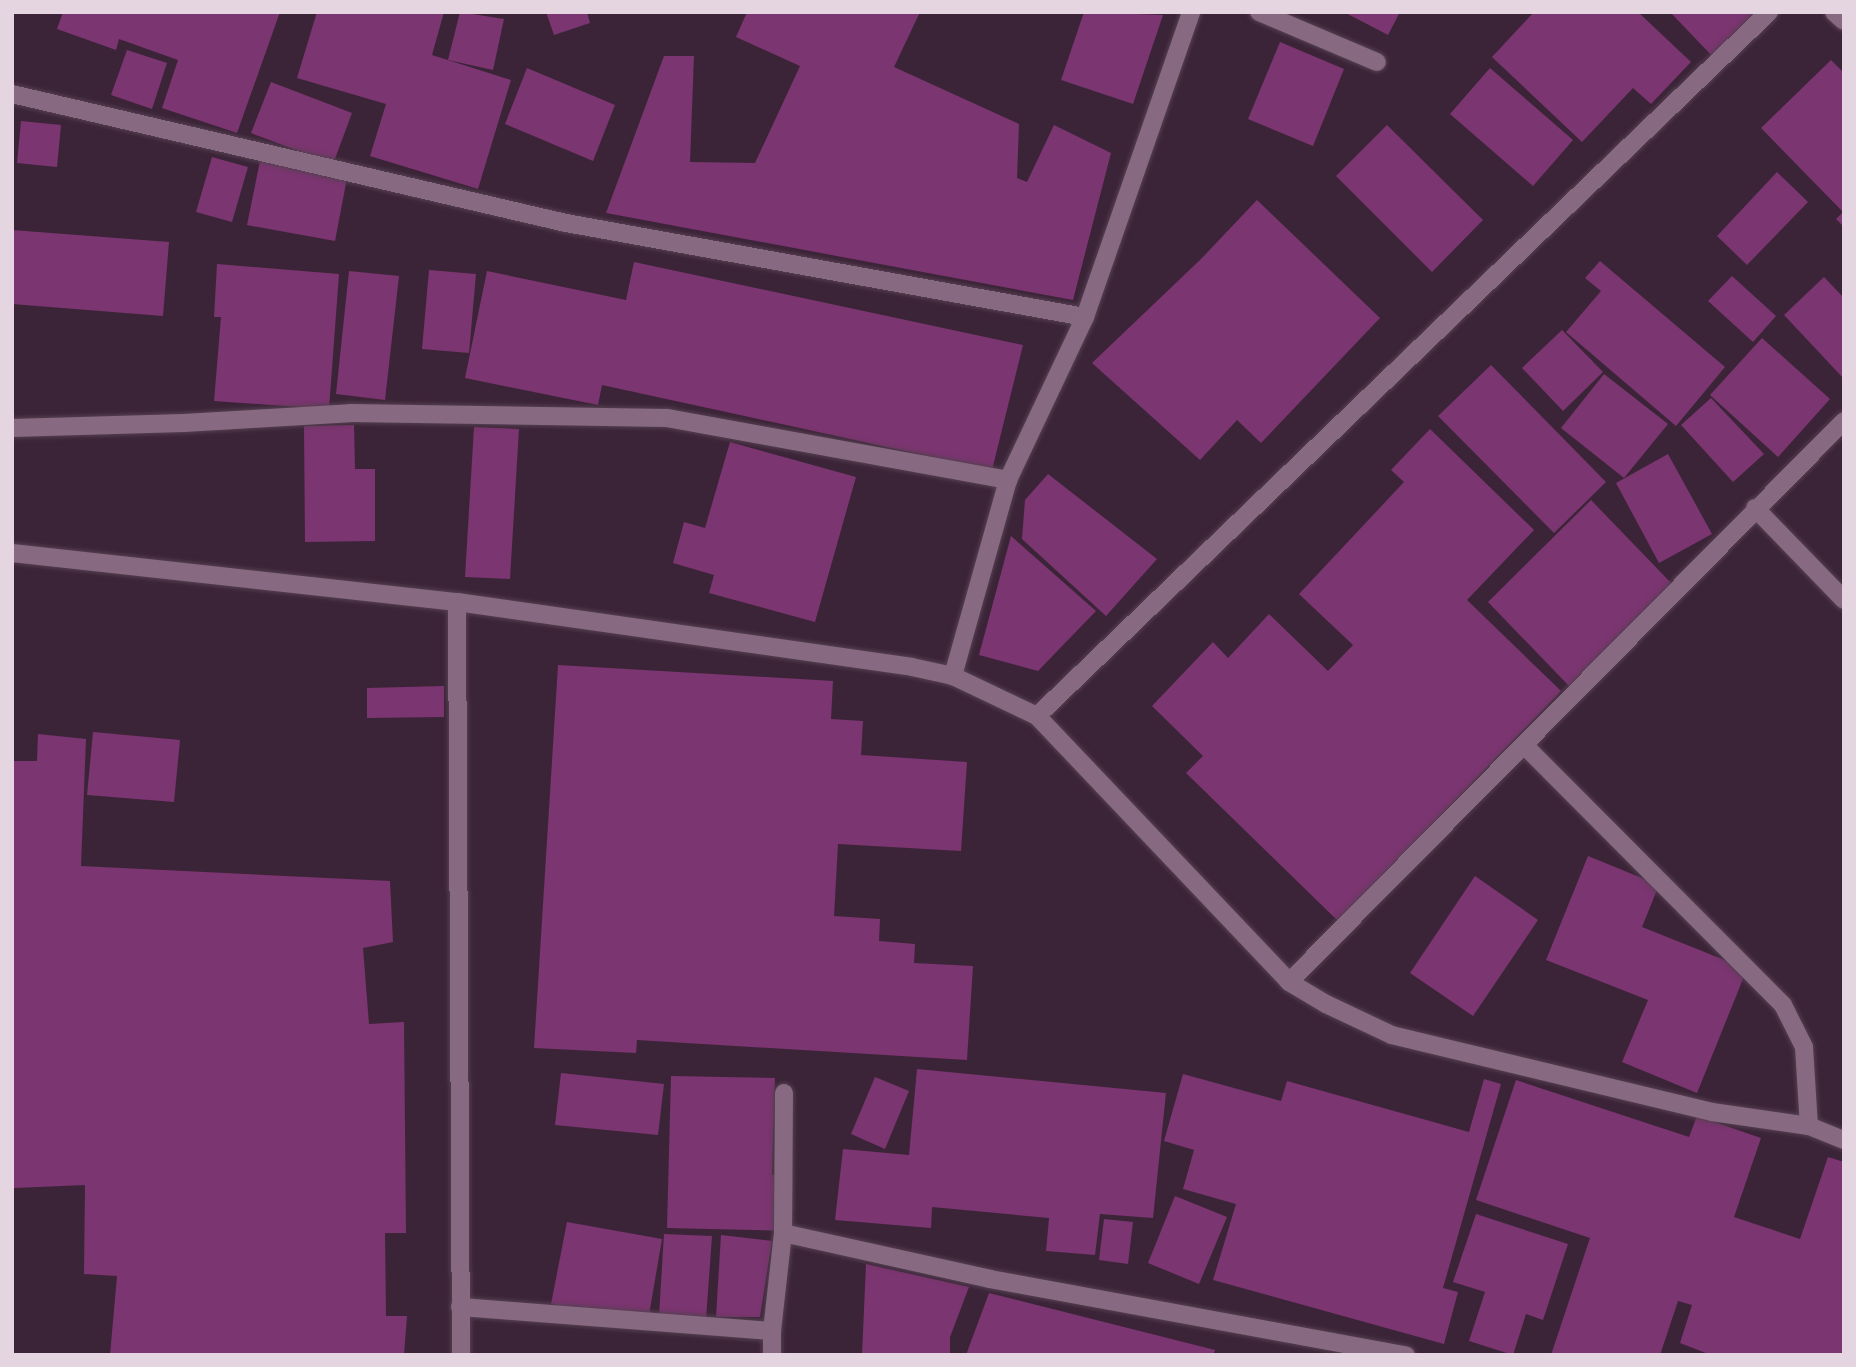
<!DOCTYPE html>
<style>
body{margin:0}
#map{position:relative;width:1856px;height:1367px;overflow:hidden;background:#3c2438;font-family:Roboto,sans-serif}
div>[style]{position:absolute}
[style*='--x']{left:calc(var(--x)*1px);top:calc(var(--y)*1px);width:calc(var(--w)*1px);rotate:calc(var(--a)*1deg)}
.building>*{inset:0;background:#7b3570}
.roads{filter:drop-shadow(0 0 2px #554051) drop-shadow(0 0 2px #554051)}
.street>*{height:18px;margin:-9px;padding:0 9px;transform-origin:9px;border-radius:9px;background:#876a81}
span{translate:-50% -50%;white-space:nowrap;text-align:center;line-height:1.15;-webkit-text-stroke:7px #321a2e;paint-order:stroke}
.frame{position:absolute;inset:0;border:14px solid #e5d5e1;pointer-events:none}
</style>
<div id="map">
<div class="building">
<i style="clip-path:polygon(63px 12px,280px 12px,237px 133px,162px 108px,178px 60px,119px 39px,116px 50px,57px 29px)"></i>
<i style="clip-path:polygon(317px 12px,444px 12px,432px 55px,511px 80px,478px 189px,370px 156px,386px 104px,297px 78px)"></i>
<i style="clip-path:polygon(460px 12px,504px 19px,493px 70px,448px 60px)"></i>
<i style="clip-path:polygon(546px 12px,587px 12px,590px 23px,554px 35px)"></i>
<i style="clip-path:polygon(747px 12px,920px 12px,894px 67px,1019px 124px,1017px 178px,1027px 182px,1054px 125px,1111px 153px,1073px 300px,606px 213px,664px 56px,694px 56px,690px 162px,755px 163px,800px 66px,736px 37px)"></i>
<i style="clip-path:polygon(1084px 12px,1163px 15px,1133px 104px,1061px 80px)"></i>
<i style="clip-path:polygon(1344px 12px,1400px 12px,1388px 35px)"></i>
<i style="clip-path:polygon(1534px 12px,1638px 12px,1691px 62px,1651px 104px,1633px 88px,1582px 142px,1492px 57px)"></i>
<i style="clip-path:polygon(1670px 12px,1764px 12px,1715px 59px)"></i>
<i style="clip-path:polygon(1280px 42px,1344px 69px,1313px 146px,1248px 119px)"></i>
<i style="clip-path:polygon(127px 50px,167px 63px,152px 109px,111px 95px)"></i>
<i style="clip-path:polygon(1831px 60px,1844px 73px,1844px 227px,1836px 219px,1843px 212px,1761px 128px)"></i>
<i style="clip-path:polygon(527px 68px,615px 105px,593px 161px,505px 124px)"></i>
<i style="clip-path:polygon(1490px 68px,1573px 140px,1533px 186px,1450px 114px)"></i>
<i style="clip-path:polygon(271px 82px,352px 113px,333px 164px,251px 133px)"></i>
<i style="clip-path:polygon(21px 121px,61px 125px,57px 167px,17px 163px)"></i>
<i style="clip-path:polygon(1387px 125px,1483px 220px,1432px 272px,1336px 176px)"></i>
<i style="clip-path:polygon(261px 156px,348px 173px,335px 241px,247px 225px)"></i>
<i style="clip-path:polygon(212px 157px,248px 167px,232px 222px,196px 212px)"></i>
<i style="clip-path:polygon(1777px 172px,1808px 202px,1747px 265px,1717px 236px)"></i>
<i style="clip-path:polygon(1257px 200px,1380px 318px,1261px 443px,1237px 420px,1200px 460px,1092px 363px,1201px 259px)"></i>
<i style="clip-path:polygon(12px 230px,169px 242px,163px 316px,12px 304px)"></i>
<i style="clip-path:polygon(1600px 261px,1725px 367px,1676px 426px,1566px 332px,1601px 291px,1585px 278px)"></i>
<i style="clip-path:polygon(634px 262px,1023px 345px,992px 470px,602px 385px,598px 405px,465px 378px,487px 271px,626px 300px)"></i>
<i style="clip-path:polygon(217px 264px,339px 274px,329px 409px,214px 401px,221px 317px,214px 317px)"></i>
<i style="clip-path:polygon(429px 270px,476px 274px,469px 353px,422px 349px)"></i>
<i style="clip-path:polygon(349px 271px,399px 276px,385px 400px,336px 394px)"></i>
<i style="clip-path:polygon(1732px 276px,1776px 316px,1753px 342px,1708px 301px)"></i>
<i style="clip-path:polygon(1824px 277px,1844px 298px,1844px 379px,1784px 315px)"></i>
<i style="clip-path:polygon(1562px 330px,1603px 372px,1563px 411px,1522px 368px)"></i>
<i style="clip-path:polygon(1762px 338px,1830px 399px,1778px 457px,1710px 395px)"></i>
<i style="clip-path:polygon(1491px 365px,1606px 482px,1554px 533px,1438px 416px)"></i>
<i style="clip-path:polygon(1604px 374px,1668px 424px,1624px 478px,1561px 428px)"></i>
<i style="clip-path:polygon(1711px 398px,1764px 454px,1733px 482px,1681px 425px)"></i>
<i style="clip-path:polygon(354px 425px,355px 469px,375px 469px,375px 541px,305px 542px,304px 426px)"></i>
<i style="clip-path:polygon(474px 427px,519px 429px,510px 579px,465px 577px)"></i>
<i style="clip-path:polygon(1430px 429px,1534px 530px,1467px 600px,1561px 691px,1338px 921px,1186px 773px,1203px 756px,1152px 706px,1213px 642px,1228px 658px,1269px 614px,1328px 671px,1353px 645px,1299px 594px,1404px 482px,1391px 470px)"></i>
<i style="clip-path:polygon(730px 442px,856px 477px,815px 622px,709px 593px,714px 575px,673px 563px,684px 522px,705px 528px)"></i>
<i style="clip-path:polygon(1668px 454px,1712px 534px,1659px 563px,1616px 483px)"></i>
<i style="clip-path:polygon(1048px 474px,1157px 559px,1106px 616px,1022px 539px,1025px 500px)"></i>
<i style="clip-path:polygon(1591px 500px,1674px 586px,1569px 686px,1488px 602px)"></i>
<i style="clip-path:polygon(1011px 536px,1096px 611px,1038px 671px,979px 655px)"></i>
<i style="clip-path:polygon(558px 665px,833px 681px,831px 719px,863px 721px,861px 755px,967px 762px,961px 851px,838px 844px,834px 916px,880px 919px,879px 941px,915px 944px,914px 963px,973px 966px,967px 1060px,637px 1040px,636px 1053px,534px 1048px)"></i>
<i style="clip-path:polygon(444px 686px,444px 717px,367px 718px,367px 688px)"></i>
<i style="clip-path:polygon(93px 732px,180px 740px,174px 802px,87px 795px)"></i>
<i style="clip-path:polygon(38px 734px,86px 739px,81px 866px,390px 881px,393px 942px,363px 948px,369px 1024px,404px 1022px,406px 1233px,385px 1233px,386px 1316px,407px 1316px,404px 1355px,110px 1355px,117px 1276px,84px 1274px,85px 1185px,14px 1188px,12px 761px,37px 761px)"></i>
<i style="clip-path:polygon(1588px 856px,1659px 885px,1642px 927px,1747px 969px,1697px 1093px,1622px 1062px,1648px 1000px,1546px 960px)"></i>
<i style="clip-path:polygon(1475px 876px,1538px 920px,1473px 1016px,1410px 973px)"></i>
<i style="clip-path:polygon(917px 1069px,1166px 1093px,1153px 1218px,1100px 1214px,1095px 1255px,1046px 1251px,1049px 1218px,932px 1207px,931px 1228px,835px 1220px,843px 1149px,909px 1155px)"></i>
<i style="clip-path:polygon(561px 1073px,664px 1084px,658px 1135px,555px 1125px)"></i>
<i style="clip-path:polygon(1183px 1074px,1281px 1101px,1287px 1081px,1469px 1132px,1484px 1079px,1501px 1084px,1443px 1288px,1458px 1292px,1444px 1344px,1213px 1280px,1236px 1204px,1183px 1189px,1194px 1150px,1164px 1141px)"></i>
<i style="clip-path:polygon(671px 1076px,775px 1078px,772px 1175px,793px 1175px,792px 1231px,667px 1228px)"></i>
<i style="clip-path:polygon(875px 1077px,909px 1091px,885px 1149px,851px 1134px)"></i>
<i style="clip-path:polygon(1516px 1080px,1689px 1137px,1697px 1116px,1761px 1138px,1734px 1217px,1800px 1239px,1828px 1157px,1844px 1162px,1844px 1346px,1841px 1355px,1711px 1355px,1680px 1343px,1692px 1305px,1678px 1301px,1660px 1355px,1551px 1355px,1590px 1238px,1476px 1200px)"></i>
<i style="clip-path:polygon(1175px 1196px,1227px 1217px,1199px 1284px,1148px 1263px)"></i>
<i style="clip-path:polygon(1476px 1214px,1568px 1244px,1543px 1320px,1526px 1314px,1513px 1355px,1469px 1341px,1485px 1292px,1453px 1282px)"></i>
<i style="clip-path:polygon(1104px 1219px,1133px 1222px,1128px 1264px,1099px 1260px)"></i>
<i style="clip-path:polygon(567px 1222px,662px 1239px,648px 1321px,551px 1304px)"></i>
<i style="clip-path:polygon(664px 1234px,712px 1236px,706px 1319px,659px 1316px)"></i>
<i style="clip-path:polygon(721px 1235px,772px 1241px,760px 1317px,716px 1317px)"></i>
<i style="clip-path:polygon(866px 1264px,969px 1287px,950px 1337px,950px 1355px,862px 1355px)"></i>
<i style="clip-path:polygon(989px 1293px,1215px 1350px,1213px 1355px,966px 1355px)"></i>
</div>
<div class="roads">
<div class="street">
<i style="--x:1259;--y:12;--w:128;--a:23"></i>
<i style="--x:1834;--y:12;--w:13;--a:42"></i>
<i style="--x:12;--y:94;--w:569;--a:13.11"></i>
<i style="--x:566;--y:223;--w:527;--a:10.27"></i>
<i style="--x:12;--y:428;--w:172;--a:-1.7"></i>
<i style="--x:184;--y:423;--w:166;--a:-3.4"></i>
<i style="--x:350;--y:413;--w:317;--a:0.9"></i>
<i style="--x:667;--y:418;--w:347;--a:10.3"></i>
<i style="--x:1008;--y:480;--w:204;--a:105.7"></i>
<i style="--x:1008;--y:480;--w:180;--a:-64.7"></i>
<i style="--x:1085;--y:317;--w:323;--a:-70.8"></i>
<i style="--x:1755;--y:508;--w:128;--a:45.9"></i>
<i style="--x:12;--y:553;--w:448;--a:6.3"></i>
<i style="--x:457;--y:602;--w:460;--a:8.1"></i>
<i style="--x:912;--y:667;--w:42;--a:12.4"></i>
<i style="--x:953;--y:676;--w:93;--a:25.5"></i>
<i style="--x:1037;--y:716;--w:1016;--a:-43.88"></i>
<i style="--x:457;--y:602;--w:753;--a:89.7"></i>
<i style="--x:1037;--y:716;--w:366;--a:46.5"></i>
<i style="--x:1289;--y:982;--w:43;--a:30.7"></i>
<i style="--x:1326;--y:1004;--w:73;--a:25.2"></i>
<i style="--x:1392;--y:1035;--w:329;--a:13.5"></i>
<i style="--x:1712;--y:1112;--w:98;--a:8.2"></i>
<i style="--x:1809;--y:1126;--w:38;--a:22"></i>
<i style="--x:1524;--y:745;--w:367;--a:45.1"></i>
<i style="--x:1783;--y:1005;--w:47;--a:63.4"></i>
<i style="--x:1804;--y:1047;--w:79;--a:86.4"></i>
<i style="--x:1289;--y:982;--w:789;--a:-45.31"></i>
<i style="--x:783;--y:1233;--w:140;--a:-89.6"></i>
<i style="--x:460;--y:1307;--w:313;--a:4.4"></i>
<i style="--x:772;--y:1331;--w:99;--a:-83.6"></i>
<i style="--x:783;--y:1233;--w:212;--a:12.5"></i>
<i style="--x:990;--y:1279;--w:423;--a:10.4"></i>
<i style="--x:772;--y:1331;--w:24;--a:90"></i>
</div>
</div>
<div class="frame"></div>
</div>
